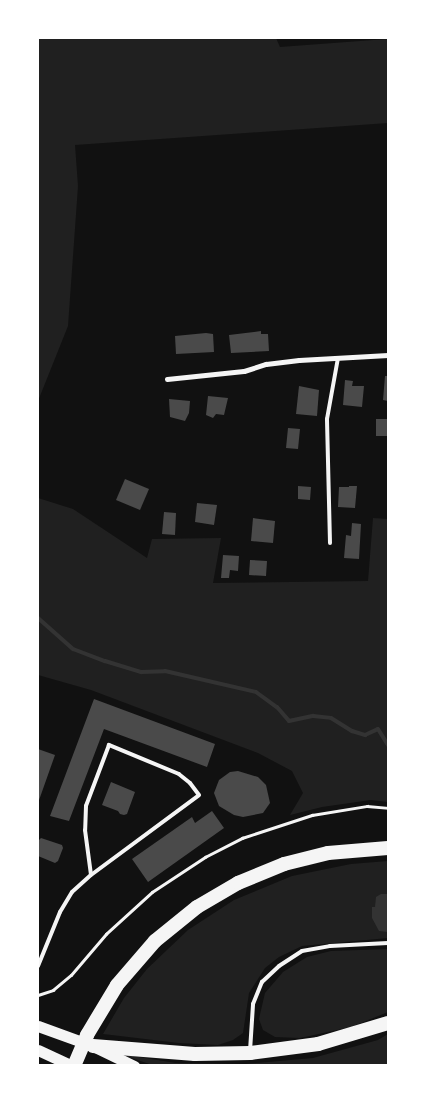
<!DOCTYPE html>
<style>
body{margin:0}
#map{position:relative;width:426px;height:1103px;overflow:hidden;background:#111;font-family:"Varela Round",sans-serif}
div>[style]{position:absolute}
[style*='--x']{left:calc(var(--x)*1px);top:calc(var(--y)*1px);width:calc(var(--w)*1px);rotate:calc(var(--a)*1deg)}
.green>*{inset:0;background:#202020}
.water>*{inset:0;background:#333}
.stream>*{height:4px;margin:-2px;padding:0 2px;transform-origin:2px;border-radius:2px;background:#333}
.building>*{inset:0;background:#4a4a4a}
.path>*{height:2.5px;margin:-1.25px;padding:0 1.25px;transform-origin:1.25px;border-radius:1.25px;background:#f5f5f5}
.service>*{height:4px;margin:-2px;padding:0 2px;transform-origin:2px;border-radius:2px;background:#f5f5f5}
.minor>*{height:5px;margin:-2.5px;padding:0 2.5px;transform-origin:2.5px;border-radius:2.5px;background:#f5f5f5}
.primary>*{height:11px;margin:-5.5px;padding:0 5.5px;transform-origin:5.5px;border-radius:5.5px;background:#f5f5f5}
.motorway>*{height:14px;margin:-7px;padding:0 7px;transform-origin:7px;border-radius:7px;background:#f5f5f5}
span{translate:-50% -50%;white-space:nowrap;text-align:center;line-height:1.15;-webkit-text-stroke:5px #fff;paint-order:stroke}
.frame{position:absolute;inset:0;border:39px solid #fff;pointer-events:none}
</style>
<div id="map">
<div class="green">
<i style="clip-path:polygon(38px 38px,276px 38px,280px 47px,387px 39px,388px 123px,75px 145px,78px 186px,68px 326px,38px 401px)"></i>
<i style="clip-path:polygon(38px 498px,73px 509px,147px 558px,152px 539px,221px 538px,213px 583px,368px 581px,373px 518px,388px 519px,388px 802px,371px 800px,322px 807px,290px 815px,303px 793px,292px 771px,258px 753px,91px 690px,38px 675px)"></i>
<i style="clip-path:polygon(388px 861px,388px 938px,302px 946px,279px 957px,265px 968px,249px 993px,243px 1033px,233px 1040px,218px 1045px,179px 1043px,103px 1034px,124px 998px,147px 969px,188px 930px,234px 900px,292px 876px,351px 864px)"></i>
<i style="clip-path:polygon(388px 949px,388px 1012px,351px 1027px,300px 1038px,275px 1037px,263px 1030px,259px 1019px,265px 993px,283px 972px,307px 957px,331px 951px)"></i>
<i style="clip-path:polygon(388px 1034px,388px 1065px,155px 1066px,120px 1054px,176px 1063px,245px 1064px,313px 1058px,378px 1040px)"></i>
</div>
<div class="water">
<i style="clip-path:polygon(381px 894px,388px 894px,388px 932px,379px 931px,372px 918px,372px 907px,375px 907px,376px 897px)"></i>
</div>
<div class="stream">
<i style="--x:38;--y:618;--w:47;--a:41.5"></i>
<i style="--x:73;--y:649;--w:34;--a:21"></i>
<i style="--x:105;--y:661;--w:38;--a:17"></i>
<i style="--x:141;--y:672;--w:24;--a:-2"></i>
<i style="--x:165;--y:671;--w:93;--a:13"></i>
<i style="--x:256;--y:692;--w:26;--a:36"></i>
<i style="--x:277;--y:707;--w:18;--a:49"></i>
<i style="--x:289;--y:721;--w:25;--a:-12"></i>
<i style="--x:313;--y:716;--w:18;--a:6"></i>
<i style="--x:331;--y:718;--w:25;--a:32"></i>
<i style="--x:352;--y:731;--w:14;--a:17"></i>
<i style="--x:365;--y:735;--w:14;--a:-25"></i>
<i style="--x:378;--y:729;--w:19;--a:58"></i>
</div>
<div class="building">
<i style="clip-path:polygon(261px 331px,261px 334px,268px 334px,269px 351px,231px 353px,229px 335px)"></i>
<i style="clip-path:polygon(206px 333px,213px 334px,214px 352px,176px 354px,175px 336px)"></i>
<i style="clip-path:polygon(385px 376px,388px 376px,388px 401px,383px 400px)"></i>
<i style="clip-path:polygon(345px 380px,353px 381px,352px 386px,364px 386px,362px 407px,343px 405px)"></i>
<i style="clip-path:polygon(299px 386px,319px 390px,317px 416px,296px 414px)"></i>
<i style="clip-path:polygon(208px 396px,228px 398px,224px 415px,216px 414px,213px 418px,206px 415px)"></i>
<i style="clip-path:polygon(169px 399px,190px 401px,189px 413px,185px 421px,170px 417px)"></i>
<i style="clip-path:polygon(376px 419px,388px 419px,388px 436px,376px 436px)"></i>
<i style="clip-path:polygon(288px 428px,300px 429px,298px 449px,286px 448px)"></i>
<i style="clip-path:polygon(125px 479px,149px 489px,140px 510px,116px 500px)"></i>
<i style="clip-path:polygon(298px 486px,311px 487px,310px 500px,298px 499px)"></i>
<i style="clip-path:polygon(349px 486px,357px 486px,355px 508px,338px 507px,339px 487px,349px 487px)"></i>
<i style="clip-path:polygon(197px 503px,217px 505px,214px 525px,195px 522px)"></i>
<i style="clip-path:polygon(164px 512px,176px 513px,175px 535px,162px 534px)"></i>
<i style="clip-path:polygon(253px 518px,275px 521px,273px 543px,251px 541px)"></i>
<i style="clip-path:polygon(352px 523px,361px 524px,359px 559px,344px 558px,346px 535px,351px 536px)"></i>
<i style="clip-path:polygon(223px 555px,239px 556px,238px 571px,230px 570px,229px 578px,221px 578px)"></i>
<i style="clip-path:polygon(250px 560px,267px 561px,266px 576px,249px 575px)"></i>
<i style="clip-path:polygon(94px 699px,215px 744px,207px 767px,104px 729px,69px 821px,50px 816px)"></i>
<i style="clip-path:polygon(38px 749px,55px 755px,38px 803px)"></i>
<i style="clip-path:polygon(238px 771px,258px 777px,266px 785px,270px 803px,263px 813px,243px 817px,234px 815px,219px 806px,214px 793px,219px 780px,230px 772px)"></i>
<i style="clip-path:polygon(111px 782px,135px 792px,127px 814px,124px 815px,120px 814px,118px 811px,102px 805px)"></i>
<i style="clip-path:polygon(212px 811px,224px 828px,148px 882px,132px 859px,192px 817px,195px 823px)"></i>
<i style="clip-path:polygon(41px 838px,62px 845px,63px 848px,58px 861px,55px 863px,38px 856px,38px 841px)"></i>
</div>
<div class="path">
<i style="--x:38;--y:995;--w:16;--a:-18"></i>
<i style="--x:53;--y:990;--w:23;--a:-40"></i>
<i style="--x:71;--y:975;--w:54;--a:-49.5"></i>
<i style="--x:106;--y:934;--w:62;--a:-42.4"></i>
<i style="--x:152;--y:892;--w:64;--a:-33.4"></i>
<i style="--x:205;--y:857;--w:42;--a:-27.2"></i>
<i style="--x:242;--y:838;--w:74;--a:-18.2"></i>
<i style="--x:312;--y:815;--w:56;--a:-9.3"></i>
<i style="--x:367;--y:806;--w:21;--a:5"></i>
</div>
<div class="service">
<i style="--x:330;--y:543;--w:124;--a:-91.4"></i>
<i style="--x:327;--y:419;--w:62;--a:-79.8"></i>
<i style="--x:38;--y:966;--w:58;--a:-67.8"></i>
<i style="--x:60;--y:912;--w:23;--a:-59"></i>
<i style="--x:72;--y:892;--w:25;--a:-42"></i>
<i style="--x:91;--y:875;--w:134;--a:-36.5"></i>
<i style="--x:199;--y:795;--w:15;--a:-127"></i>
<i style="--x:190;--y:783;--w:14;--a:-141"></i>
<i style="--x:179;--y:774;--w:76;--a:-157.5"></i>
<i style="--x:109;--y:745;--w:65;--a:110.7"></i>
<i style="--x:86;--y:806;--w:24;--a:92"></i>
<i style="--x:85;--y:830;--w:45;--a:82.4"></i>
<i style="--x:250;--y:1051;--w:47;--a:-86.3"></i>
<i style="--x:253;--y:1004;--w:24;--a:-68"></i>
<i style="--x:262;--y:982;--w:23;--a:-43"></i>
<i style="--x:279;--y:966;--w:27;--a:-33"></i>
<i style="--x:302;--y:951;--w:28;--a:-10"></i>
<i style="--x:330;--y:946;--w:58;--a:-3"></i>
</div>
<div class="minor">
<i style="--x:167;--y:379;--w:77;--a:-5.9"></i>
<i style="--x:244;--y:371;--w:23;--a:-18"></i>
<i style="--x:266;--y:364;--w:33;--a:-7"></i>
<i style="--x:299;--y:360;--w:89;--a:-3.2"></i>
</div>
<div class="primary">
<i style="--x:38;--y:1026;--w:59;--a:20"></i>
<i style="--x:93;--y:1046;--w:46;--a:26"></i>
<i style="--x:38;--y:1050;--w:38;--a:25"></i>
</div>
<div class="motorway">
<i style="--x:93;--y:1046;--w:102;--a:4.5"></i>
<i style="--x:195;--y:1054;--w:55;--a:-1"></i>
<i style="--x:250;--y:1053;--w:69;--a:-7.5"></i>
<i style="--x:318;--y:1044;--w:73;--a:-16.7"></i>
<i style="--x:74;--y:1066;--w:34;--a:-67"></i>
<i style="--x:87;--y:1035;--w:58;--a:-59"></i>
<i style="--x:117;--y:985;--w:58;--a:-49.2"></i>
<i style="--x:155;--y:941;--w:54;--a:-39"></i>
<i style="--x:197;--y:907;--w:48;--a:-30.3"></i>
<i style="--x:238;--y:883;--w:50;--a:-22.4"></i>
<i style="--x:284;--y:864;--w:45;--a:-14"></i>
<i style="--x:328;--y:853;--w:60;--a:-4.8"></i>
</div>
<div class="frame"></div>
</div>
